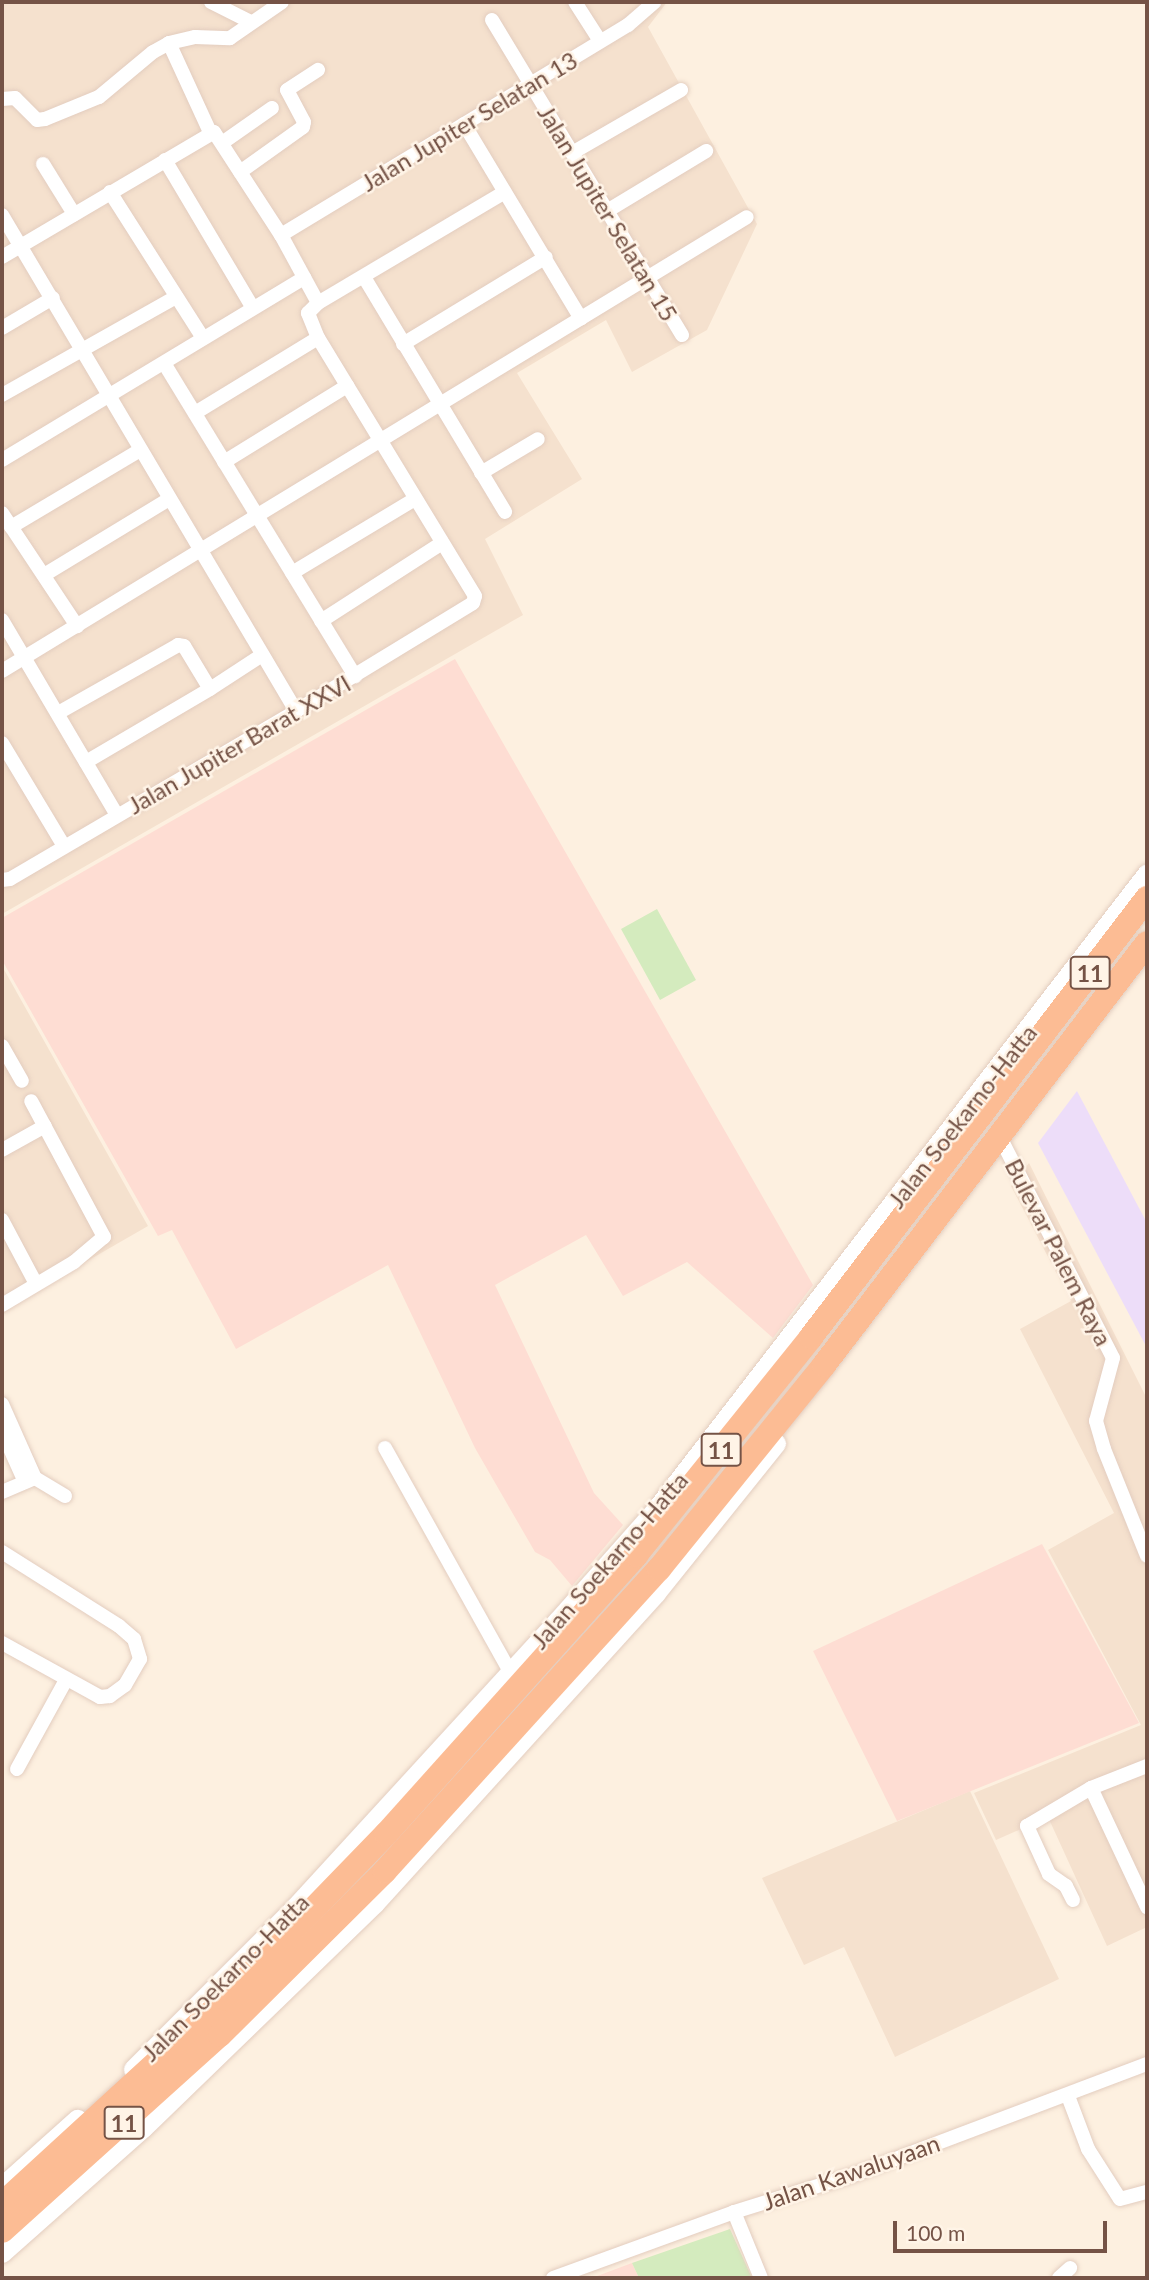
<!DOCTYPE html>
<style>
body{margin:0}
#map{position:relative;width:1149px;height:2280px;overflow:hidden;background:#fdf0e0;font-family:Lato,sans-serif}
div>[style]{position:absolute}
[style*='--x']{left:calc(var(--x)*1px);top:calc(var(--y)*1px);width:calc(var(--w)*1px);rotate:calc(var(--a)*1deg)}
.residential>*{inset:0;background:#f5e1ce}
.commercial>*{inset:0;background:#feddd3}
.education>*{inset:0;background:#edddf9}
.green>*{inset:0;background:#d4ebbe}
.roads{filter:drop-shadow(0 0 2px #e3cdbf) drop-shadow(0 0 2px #e3cdbf)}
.minor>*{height:14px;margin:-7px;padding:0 7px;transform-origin:7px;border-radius:7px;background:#fff}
.secondary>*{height:19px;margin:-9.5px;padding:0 9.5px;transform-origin:9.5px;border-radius:9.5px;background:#fff}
.trunk>*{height:24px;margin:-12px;padding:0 12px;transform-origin:12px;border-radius:12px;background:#fcbc94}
span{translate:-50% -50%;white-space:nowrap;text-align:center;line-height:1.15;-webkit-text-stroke:5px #fff4e7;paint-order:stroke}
.shield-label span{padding:2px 5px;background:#fff4e7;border:2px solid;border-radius:5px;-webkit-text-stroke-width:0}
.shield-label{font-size:23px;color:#755346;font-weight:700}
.street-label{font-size:24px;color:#755346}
.frame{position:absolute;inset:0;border:4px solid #755346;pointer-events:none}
.scale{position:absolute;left:893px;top:2221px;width:214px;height:32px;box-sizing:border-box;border:4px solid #755346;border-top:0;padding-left:9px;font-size:21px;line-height:24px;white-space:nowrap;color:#755346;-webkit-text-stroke:5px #fff4e7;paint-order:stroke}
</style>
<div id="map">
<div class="residential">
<i style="clip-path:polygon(2px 2px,667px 2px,648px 27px,757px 224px,707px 330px,632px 372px,606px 320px,517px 373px,582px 479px,485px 539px,523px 615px,2px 914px)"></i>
<i style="clip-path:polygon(2px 966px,148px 1226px,2px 1310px)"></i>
<i style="clip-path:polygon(1029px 1163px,1147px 1399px,1147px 1927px,1107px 1946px,1048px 1817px,996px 1840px,974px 1793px,1141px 1725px,1048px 1550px,1114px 1513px,1020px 1329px,1071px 1301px,1011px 1186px)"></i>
<i style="clip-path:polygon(970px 1791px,1059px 1979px,895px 2057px,844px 1947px,804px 1965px,762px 1878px)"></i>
</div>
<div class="commercial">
<i style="clip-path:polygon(455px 659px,813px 1285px,773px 1338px,687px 1262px,623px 1296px,586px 1235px,495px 1285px,594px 1493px,623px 1525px,572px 1586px,550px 1560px,535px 1552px,475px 1448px,388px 1265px,236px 1349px,172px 1230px,158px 1236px,2px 960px,2px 918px)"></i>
<i style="clip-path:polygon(1042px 1544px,1139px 1723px,897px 1821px,813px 1651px)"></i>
<i style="clip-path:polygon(632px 2263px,639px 2278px,592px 2278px)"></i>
</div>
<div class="education">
<i style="clip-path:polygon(1077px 1091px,1147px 1223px,1147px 1348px,1038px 1143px)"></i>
</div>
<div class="green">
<i style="clip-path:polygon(657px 909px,696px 980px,660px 1000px,621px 929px)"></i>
<i style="clip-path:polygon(730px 2229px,752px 2278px,639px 2278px,632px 2263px)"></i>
</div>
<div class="roads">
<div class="minor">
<i style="--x:211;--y:2;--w:45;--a:26.6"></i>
<i style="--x:575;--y:2;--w:46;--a:57.3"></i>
<i style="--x:492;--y:20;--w:368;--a:58.9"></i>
<i style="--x:169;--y:43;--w:98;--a:65.3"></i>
<i style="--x:2;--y:99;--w:13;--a:-4"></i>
<i style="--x:15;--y:98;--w:31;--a:45"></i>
<i style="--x:37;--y:120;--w:8;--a:-7"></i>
<i style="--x:45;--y:119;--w:58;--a:-22.2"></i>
<i style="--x:99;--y:97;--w:70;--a:-39.8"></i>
<i style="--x:153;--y:52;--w:18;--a:-29"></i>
<i style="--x:169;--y:43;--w:27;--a:-13"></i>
<i style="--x:195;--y:37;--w:35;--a:2"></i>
<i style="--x:230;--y:38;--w:63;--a:-34.7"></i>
<i style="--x:464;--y:124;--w:227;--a:59"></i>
<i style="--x:222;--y:143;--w:61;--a:-35"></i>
<i style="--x:572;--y:153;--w:126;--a:-30"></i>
<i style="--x:165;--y:160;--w:172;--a:59.3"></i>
<i style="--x:43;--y:164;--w:59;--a:58.2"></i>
<i style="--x:240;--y:172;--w:77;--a:-35.5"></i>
<i style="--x:303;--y:127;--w:5;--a:-79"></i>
<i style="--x:304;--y:122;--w:36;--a:-118"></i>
<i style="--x:287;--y:90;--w:37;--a:-33"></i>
<i style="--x:110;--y:192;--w:173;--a:57.5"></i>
<i style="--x:607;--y:211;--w:116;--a:-31.2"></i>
<i style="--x:2;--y:215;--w:577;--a:59.34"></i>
<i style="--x:281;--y:235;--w:406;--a:-31.2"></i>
<i style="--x:628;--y:25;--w:35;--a:-41"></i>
<i style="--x:2;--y:257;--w:246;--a:-30.5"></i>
<i style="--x:214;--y:132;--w:123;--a:57"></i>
<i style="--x:281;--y:235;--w:77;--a:61.4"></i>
<i style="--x:364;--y:277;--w:274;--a:59"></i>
<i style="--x:2;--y:328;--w:59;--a:-30.5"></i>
<i style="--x:403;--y:344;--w:167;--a:-31.3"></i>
<i style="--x:164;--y:363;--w:367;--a:58.6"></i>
<i style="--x:2;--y:395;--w:200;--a:-29.4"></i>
<i style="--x:195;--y:413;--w:144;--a:-31.4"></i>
<i style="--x:2;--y:460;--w:353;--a:-31.1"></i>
<i style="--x:224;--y:462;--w:145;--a:-31.7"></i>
<i style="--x:481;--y:473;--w:66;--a:-30.8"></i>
<i style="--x:2;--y:513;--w:136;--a:56.4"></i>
<i style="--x:11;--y:527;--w:150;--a:-30.8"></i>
<i style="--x:292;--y:573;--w:144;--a:-31"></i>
<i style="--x:44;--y:575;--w:146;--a:-31.3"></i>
<i style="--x:2;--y:620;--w:226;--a:59.5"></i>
<i style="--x:321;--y:621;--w:144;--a:-32.8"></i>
<i style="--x:2;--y:671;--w:872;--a:-31.36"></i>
<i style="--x:210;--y:689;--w:62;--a:-33.2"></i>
<i style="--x:58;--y:713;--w:138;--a:-29.5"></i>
<i style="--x:178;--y:645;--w:6;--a:9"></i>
<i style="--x:184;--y:646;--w:50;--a:58.8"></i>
<i style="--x:210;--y:689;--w:144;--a:149.5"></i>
<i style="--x:2;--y:743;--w:120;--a:59"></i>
<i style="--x:2;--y:880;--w:8;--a:-7"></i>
<i style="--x:10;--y:879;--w:332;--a:-30.4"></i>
<i style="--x:296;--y:711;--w:207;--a:-31.4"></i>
<i style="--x:473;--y:603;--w:7;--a:-74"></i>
<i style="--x:475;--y:596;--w:302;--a:-121.3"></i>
<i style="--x:318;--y:338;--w:27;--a:-112"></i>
<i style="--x:308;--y:313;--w:14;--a:-45"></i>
<i style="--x:318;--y:303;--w:217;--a:-30.7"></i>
<i style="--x:2;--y:1046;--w:40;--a:60.3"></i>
<i style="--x:1004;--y:1145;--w:239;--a:62.9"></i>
<i style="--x:1113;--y:1358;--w:65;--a:105.1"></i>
<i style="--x:1096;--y:1421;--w:29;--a:74"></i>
<i style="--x:1104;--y:1449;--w:115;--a:68.1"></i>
<i style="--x:2;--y:1150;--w:49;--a:-29.2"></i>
<i style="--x:2;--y:1220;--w:72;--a:62"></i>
<i style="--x:2;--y:1305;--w:84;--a:-30.8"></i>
<i style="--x:74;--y:1262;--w:39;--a:-40"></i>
<i style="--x:104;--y:1237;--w:154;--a:-118.2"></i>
<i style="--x:2;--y:1404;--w:81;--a:66"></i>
<i style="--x:35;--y:1478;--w:35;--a:31"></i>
<i style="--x:2;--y:1431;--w:54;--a:65.8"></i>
<i style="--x:385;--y:1448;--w:257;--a:60.8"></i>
<i style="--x:2;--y:1492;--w:33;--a:-23"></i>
<i style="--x:2;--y:1552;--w:138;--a:32.3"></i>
<i style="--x:119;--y:1626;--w:20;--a:41"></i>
<i style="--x:134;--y:1639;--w:21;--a:73"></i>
<i style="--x:140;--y:1659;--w:30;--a:120"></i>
<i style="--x:125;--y:1685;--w:19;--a:144"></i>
<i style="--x:110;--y:1696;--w:10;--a:174"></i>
<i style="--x:100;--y:1697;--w:112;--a:-151.1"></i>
<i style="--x:17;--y:1769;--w:102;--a:-61.2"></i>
<i style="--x:1091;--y:1788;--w:132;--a:64.8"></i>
<i style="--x:1073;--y:1900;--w:16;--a:-117"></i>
<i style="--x:1066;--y:1886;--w:21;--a:-145"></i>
<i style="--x:1049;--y:1874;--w:53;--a:-114.6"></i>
<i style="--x:1027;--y:1826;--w:74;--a:-30.7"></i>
<i style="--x:1091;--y:1788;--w:60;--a:-21.4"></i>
<i style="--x:1068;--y:2096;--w:57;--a:69.3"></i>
<i style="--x:1088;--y:2149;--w:59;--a:57.4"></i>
<i style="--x:1120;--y:2199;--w:28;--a:-15"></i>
<i style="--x:734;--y:2212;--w:71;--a:67.8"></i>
<i style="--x:553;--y:2278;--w:193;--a:-20"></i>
<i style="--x:734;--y:2212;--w:125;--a:-17.3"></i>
<i style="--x:853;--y:2175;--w:314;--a:-20.7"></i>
<i style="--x:1059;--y:2278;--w:15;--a:-42"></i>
</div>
<div class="secondary">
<i style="--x:133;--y:2069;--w:228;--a:-45"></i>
<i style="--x:294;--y:1908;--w:389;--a:-47.5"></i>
<i style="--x:557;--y:1621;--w:149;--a:-48.5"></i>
<i style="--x:656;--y:1509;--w:803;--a:-52.33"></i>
<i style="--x:2;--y:2186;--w:101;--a:-41.8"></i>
<i style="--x:2;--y:2253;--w:188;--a:-41.6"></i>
<i style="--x:143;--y:2128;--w:323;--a:-44.1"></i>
<i style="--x:375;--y:1903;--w:418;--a:-47.8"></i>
<i style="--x:656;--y:1593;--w:192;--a:-51.3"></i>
</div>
<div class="trunk">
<i style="--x:2;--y:2204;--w:304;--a:-42.5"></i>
<i style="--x:226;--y:1999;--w:230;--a:-45.9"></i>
<i style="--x:386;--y:1834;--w:375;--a:-48.1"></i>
<i style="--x:636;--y:1555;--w:280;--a:-51.2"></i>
<i style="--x:811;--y:1337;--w:553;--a:-52.57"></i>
<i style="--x:2;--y:2231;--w:293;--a:-42"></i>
<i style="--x:220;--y:2035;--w:233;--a:-44.8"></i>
<i style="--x:385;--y:1871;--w:408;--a:-47.8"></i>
<i style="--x:659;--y:1569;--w:262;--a:-51"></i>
<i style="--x:824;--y:1365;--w:531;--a:-52.57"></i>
</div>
</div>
<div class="shield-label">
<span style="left:1090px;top:973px">11</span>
<span style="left:721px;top:1450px">11</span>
<span style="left:124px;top:2123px">11</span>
</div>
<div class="street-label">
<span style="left:469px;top:121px;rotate:-31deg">Jalan Jupiter Selatan 13</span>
<span style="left:608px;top:213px;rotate:59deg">Jalan Jupiter Selatan 15</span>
<span style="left:239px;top:744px;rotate:-30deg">Jalan Jupiter Barat XXVI</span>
<span style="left:962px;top:1116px;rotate:-52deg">Jalan Soekarno-Hatta</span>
<span style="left:1059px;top:1252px;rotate:63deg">Bulevar Palem Raya</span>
<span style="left:609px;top:1560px;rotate:-49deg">Jalan Soekarno-Hatta</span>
<span style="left:225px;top:1977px;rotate:-45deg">Jalan Soekarno-Hatta</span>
<span style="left:851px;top:2172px;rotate:-19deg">Jalan Kawaluyaan</span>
</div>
<div class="frame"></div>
<div class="scale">100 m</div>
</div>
